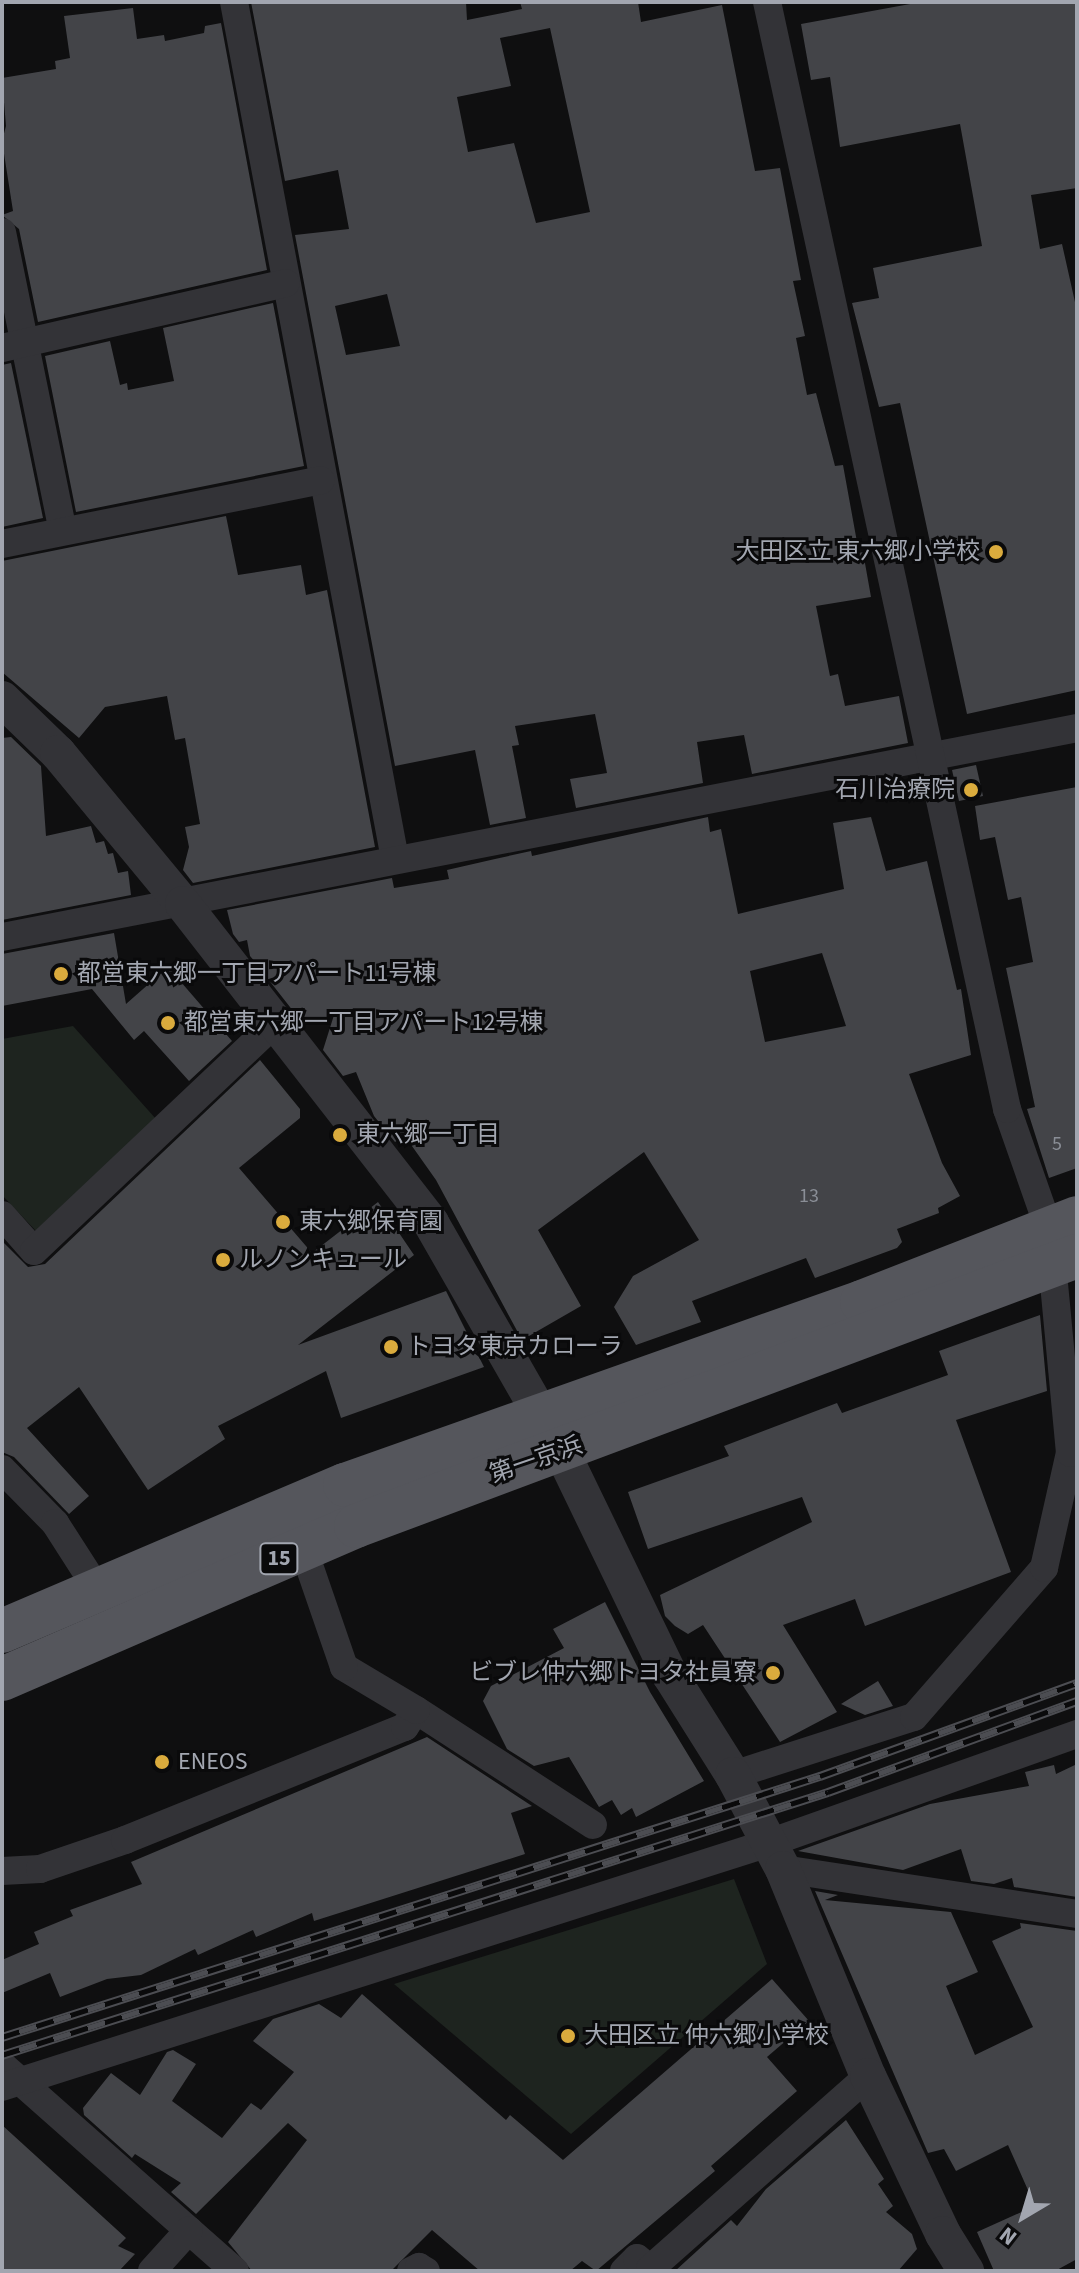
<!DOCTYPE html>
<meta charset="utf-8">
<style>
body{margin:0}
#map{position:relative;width:1079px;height:2273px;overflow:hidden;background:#0f0f10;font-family:"Source Sans 3","Noto Sans JP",sans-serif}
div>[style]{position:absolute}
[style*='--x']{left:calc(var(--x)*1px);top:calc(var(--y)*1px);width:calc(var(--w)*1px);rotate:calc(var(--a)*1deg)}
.green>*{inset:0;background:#1e241f}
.building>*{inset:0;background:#434448}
.minor>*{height:28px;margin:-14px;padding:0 14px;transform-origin:14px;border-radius:14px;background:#333337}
.tertiary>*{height:36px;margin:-18px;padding:0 18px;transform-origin:18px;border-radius:18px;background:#333337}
.trunk>*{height:44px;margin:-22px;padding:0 22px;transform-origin:22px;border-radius:22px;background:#55565c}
.rail>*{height:9px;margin-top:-4.5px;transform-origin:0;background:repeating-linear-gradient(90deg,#0a0a0b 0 18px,#4c4d52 0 36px);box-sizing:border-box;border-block:2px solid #4c4d52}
.dots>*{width:22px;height:22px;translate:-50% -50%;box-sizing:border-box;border:4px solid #0a0a0b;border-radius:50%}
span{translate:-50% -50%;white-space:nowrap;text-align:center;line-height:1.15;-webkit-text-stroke:6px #0a0a0b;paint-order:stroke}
.number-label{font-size:20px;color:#8a8e96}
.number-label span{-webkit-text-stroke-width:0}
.shield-label span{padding:2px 6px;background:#0a0a0b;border:2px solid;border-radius:6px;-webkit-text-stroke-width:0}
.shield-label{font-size:22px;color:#a2a6b0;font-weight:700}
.poi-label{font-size:24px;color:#a2a6b0}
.right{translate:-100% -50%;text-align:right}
.left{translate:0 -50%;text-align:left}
.street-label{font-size:24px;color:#a2a6b0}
.frame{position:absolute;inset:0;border:4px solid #a2a6b0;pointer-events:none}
.north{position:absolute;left:983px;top:2177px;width:80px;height:80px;-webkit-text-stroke:6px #0a0a0b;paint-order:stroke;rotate:218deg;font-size:22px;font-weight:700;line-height:32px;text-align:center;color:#a2a6b0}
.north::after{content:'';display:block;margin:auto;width:28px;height:36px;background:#a2a6b0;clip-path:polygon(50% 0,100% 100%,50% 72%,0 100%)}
</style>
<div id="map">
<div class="green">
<i style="clip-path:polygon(73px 1026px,156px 1119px,36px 1231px,2px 1195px,2px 1039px)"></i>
<i style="clip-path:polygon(734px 1879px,767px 1964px,571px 2134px,394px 1984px)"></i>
</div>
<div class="building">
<i style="clip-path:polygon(evenodd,251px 2px,466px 2px,467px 20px,522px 9px,520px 2px,638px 2px,641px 22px,722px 5px,755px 171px,780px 168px,801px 280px,793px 281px,805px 336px,796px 338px,807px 395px,816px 393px,835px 466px,843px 465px,859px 553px,863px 552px,871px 597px,816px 606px,830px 676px,838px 674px,845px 706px,899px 696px,908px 743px,752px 774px,744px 735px,697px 742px,703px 783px,576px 808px,570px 779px,607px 773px,595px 714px,515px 726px,519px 745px,512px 746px,526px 818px,490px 825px,475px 750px,395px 766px,295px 235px,349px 229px,338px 170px,285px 181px,251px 2px,550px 28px,590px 212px,536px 223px,514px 143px,468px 152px,457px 97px,511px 86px,500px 38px,550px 28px,251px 2px,387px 294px,400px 346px,346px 355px,335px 306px,387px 294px)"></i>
<i style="clip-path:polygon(921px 2px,1077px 2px,1077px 188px,1031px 195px,1040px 249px,1062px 244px,1077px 311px,1077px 690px,967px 714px,900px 403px,879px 407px,852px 303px,879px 298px,873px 268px,982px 246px,960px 124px,840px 147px,830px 77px,811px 80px,801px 24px)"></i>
<i style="clip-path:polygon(133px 8px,137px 39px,164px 35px,165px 41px,204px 33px,205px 26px,221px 23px,267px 270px,38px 322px,19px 229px,2px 215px,13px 211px,2px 141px,6px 126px,2px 78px,56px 69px,55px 61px,70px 58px,64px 16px)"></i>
<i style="clip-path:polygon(273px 303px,304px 466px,76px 512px,45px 356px,110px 341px,120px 385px,127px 383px,128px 390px,174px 381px,163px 328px)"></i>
<i style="clip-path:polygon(11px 363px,43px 518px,2px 527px,2px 365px)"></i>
<i style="clip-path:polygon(226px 516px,238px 575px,301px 565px,306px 595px,327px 590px,375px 847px,193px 883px,183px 870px,189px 847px,185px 827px,200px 824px,185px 738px,175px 740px,167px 696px,105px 707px,79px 738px,2px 672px,2px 561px)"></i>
<i style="clip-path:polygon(11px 737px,41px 766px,46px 836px,91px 826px,96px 843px,104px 841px,108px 854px,113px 853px,118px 873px,128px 871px,131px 895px,2px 920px,2px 738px)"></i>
<i style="clip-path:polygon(976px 765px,983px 796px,959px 801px,952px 770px)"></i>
<i style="clip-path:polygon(1077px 787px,1077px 1168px,1049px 1178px,1027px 1109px,1035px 1107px,1006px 968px,1033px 962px,1021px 897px,1008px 900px,995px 837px,980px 840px,975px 806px)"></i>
<i style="clip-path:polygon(evenodd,708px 817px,710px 832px,721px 829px,738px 914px,844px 889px,833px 823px,871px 817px,886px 871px,927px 861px,957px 990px,961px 989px,971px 1055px,909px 1074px,942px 1163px,960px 1196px,938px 1208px,939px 1213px,897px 1229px,902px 1242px,897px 1248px,815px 1278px,806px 1258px,692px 1301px,701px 1322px,636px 1345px,614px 1307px,633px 1276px,699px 1240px,644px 1152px,538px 1230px,581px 1306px,522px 1340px,436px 1180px,407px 1139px,404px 1136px,395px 1142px,374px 1116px,356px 1072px,343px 1076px,323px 1050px,334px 1015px,308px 1022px,297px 1016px,268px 979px,263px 962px,256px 963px,250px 956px,247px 940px,239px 942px,233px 934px,227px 910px,392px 878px,394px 888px,449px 879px,447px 870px,495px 859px,531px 851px,532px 856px,708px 817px,822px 953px,846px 1026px,765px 1042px,750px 971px,822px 953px)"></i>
<i style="clip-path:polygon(114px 933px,126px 1004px,168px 967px,232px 1041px,189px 1081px,144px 1031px,134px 1040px,92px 989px,2px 1006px,2px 954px)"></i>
<i style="clip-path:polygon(260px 1060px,300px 1109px,300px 1118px,239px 1168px,312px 1253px,378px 1202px,414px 1255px,298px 1345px,446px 1291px,484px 1367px,341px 1418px,326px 1371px,218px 1426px,225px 1439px,148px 1490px,79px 1387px,27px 1428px,89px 1496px,69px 1514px,14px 1457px,2px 1452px,2px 1241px,28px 1267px,45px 1264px)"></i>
<i style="clip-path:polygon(1040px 1315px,1047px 1391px,956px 1420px,1011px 1572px,865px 1626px,855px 1599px,783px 1625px,837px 1712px,780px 1742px,703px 1625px,688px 1634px,675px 1626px,665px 1616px,660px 1595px,812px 1522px,802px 1497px,648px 1549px,628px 1492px,729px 1456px,724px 1446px,837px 1403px,842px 1413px,948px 1375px,939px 1351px)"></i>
<i style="clip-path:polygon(605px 1602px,650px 1692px,704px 1781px,636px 1817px,632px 1808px,621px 1815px,612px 1800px,599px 1807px,569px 1757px,534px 1766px,507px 1749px,483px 1701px,491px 1686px,564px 1648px,553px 1629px)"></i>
<i style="clip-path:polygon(878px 1681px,893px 1706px,865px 1715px,841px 1704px)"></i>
<i style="clip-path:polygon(427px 1737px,532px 1806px,511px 1813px,525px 1854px,314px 1921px,312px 1913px,256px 1937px,253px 1930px,198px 1955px,195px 1949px,141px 1975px,107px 1979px,60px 1997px,50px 1973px,2px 1993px,2px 1960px,39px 1944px,34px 1932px,73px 1916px,70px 1910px,142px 1884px,131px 1862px)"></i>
<i style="clip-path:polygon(1077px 1764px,1077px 1897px,1014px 1887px,1012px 1878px,994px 1884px,971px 1881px,961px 1849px,903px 1870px,798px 1851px,930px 1804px,1029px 1786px,1025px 1772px,1054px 1765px,1056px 1774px)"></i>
<i style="clip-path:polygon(815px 1891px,838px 1895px,825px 1900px,951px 1912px,978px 1972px,946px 1986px,975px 2055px,1033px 2027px,992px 1941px,1021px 1928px,1020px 1923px,1077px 1931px,1077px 2259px,1055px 2271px,994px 2271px,977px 2232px,1035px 2206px,1008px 2145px,956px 2171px,944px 2149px,928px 2153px)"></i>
<i style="clip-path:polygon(772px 1979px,809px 2021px,767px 2057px,797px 2091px,711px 2166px,715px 2171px,596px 2271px,582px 2261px,570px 2271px,480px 2271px,432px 2230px,391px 2271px,252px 2271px,228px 2242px,307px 2140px,288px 2123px,196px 2214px,171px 2192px,181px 2183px,135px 2154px,132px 2158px,84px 2115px,83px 2108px,111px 2073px,140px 2095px,167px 2052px,173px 2050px,196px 2064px,172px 2101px,222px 2138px,251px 2103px,261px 2110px,294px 2072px,253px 2041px,273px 2019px,319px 2004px,341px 2018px,362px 1994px,506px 2120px,510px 2115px,563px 2160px)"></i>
<i style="clip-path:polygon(846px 2120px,884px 2179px,878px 2184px,893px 2206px,886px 2212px,912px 2234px,917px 2249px,898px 2271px,675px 2271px,731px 2220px,737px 2226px,766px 2189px)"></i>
<i style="clip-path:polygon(2px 2125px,126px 2238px,118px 2246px,135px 2254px,119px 2271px,2px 2271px)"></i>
</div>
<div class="minor">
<i style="--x:234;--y:2;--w:872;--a:79.36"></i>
<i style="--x:2;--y:232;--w:305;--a:78.5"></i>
<i style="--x:2;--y:348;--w:291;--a:-12.9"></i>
<i style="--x:2;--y:544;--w:325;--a:-11.3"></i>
<i style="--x:2;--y:937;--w:1095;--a:-11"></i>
<i style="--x:2;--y:1215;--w:48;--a:48.4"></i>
<i style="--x:34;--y:1251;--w:332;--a:-43.4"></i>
<i style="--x:2;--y:1469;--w:76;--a:45.5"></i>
<i style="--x:55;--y:1523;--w:80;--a:57.3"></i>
<i style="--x:416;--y:1710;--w:211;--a:33"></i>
<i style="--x:733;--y:1775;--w:190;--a:-17.8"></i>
<i style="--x:914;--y:1717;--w:198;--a:-48.9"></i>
<i style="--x:1044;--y:1568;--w:118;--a:-77.3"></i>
<i style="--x:1070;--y:1453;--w:225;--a:-95.4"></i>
<i style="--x:1049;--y:1229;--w:127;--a:-109.3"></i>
<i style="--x:1007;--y:1109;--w:1133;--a:-102.23"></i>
<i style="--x:783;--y:1869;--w:297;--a:8.7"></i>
<i style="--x:2;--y:1871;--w:38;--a:-3"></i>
<i style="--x:40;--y:1869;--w:90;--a:-18.8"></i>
<i style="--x:125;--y:1840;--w:302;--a:-22"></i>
<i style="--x:405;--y:1727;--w:20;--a:-57"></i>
<i style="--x:416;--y:1710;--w:84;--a:-149.2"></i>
<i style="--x:344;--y:1667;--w:126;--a:-109"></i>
<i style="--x:2;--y:2065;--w:311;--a:41.5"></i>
<i style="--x:2;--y:2087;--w:805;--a:-17.65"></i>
<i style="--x:769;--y:1843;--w:327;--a:-19.5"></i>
<i style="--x:152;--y:2271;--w:55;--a:-47.9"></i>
<i style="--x:411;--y:2271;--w:9;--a:-27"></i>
<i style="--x:419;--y:2267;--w:8;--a:30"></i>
<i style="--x:624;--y:2271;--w:18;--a:-45"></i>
<i style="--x:637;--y:2258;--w:17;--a:40"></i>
<i style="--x:650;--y:2269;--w:291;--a:-41.5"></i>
</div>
<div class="tertiary">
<i style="--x:2;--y:699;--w:78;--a:44"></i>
<i style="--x:58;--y:753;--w:196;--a:50.4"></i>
<i style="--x:183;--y:904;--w:404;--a:52.1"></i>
<i style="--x:431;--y:1223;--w:264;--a:60.2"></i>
<i style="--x:562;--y:1452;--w:248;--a:64.2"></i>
<i style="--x:670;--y:1675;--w:118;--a:57.8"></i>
<i style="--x:733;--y:1775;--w:106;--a:62"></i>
<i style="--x:783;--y:1869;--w:224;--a:67.7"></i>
<i style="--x:868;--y:2076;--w:175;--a:64.6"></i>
<i style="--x:943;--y:2234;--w:44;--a:58.1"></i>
</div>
<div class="trunk">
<i style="--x:2;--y:1631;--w:373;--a:-23.1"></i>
<i style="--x:345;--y:1485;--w:548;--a:-19.49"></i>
<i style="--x:862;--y:1302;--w:231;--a:-21.3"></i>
<i style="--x:2;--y:1679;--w:386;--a:-23.4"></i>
<i style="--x:356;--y:1526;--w:770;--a:-20.53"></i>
</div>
<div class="rail">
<i style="--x:2;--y:2037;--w:859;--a:-17.7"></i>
<i style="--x:820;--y:1776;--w:273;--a:-19.9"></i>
<i style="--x:2;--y:2055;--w:867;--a:-17.66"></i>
<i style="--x:828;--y:1792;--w:265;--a:-20.1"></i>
</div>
<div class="dots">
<i style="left:996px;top:552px;background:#daab3d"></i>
<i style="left:971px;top:790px;background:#daab3d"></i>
<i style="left:61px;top:974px;background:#daab3d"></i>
<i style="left:168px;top:1023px;background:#daab3d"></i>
<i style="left:340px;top:1135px;background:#daab3d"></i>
<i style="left:283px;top:1222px;background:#daab3d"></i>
<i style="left:223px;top:1260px;background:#daab3d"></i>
<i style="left:391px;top:1347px;background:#daab3d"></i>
<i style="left:773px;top:1673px;background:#daab3d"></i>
<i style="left:162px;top:1762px;background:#daab3d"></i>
<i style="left:568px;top:2036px;background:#daab3d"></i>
</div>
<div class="number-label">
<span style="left:1057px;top:1144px">5</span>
<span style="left:809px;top:1196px">13</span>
</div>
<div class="shield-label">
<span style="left:279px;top:1559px">15</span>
</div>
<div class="poi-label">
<span class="right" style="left:980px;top:552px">大田区立 東六郷小学校</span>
<span class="right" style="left:955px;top:790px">石川治療院</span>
<span class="left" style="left:77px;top:974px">都営東六郷一丁目アパート11号棟</span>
<span class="left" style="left:184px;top:1023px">都営東六郷一丁目アパート12号棟</span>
<span class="left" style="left:356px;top:1135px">東六郷一丁目</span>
<span class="left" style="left:299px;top:1222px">東六郷保育園</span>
<span class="left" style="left:239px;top:1260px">ルノンキュール</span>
<span class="left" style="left:407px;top:1347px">トヨタ東京カローラ</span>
<span class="right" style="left:757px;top:1673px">ビブレ仲六郷トヨタ社員寮</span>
<span class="left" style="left:178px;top:1762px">ENEOS</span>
<span class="left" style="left:584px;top:2036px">大田区立 仲六郷小学校</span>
</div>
<div class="street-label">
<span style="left:536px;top:1460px;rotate:-19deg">第一京浜</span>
</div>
<div class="frame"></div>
<div class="north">N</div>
</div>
